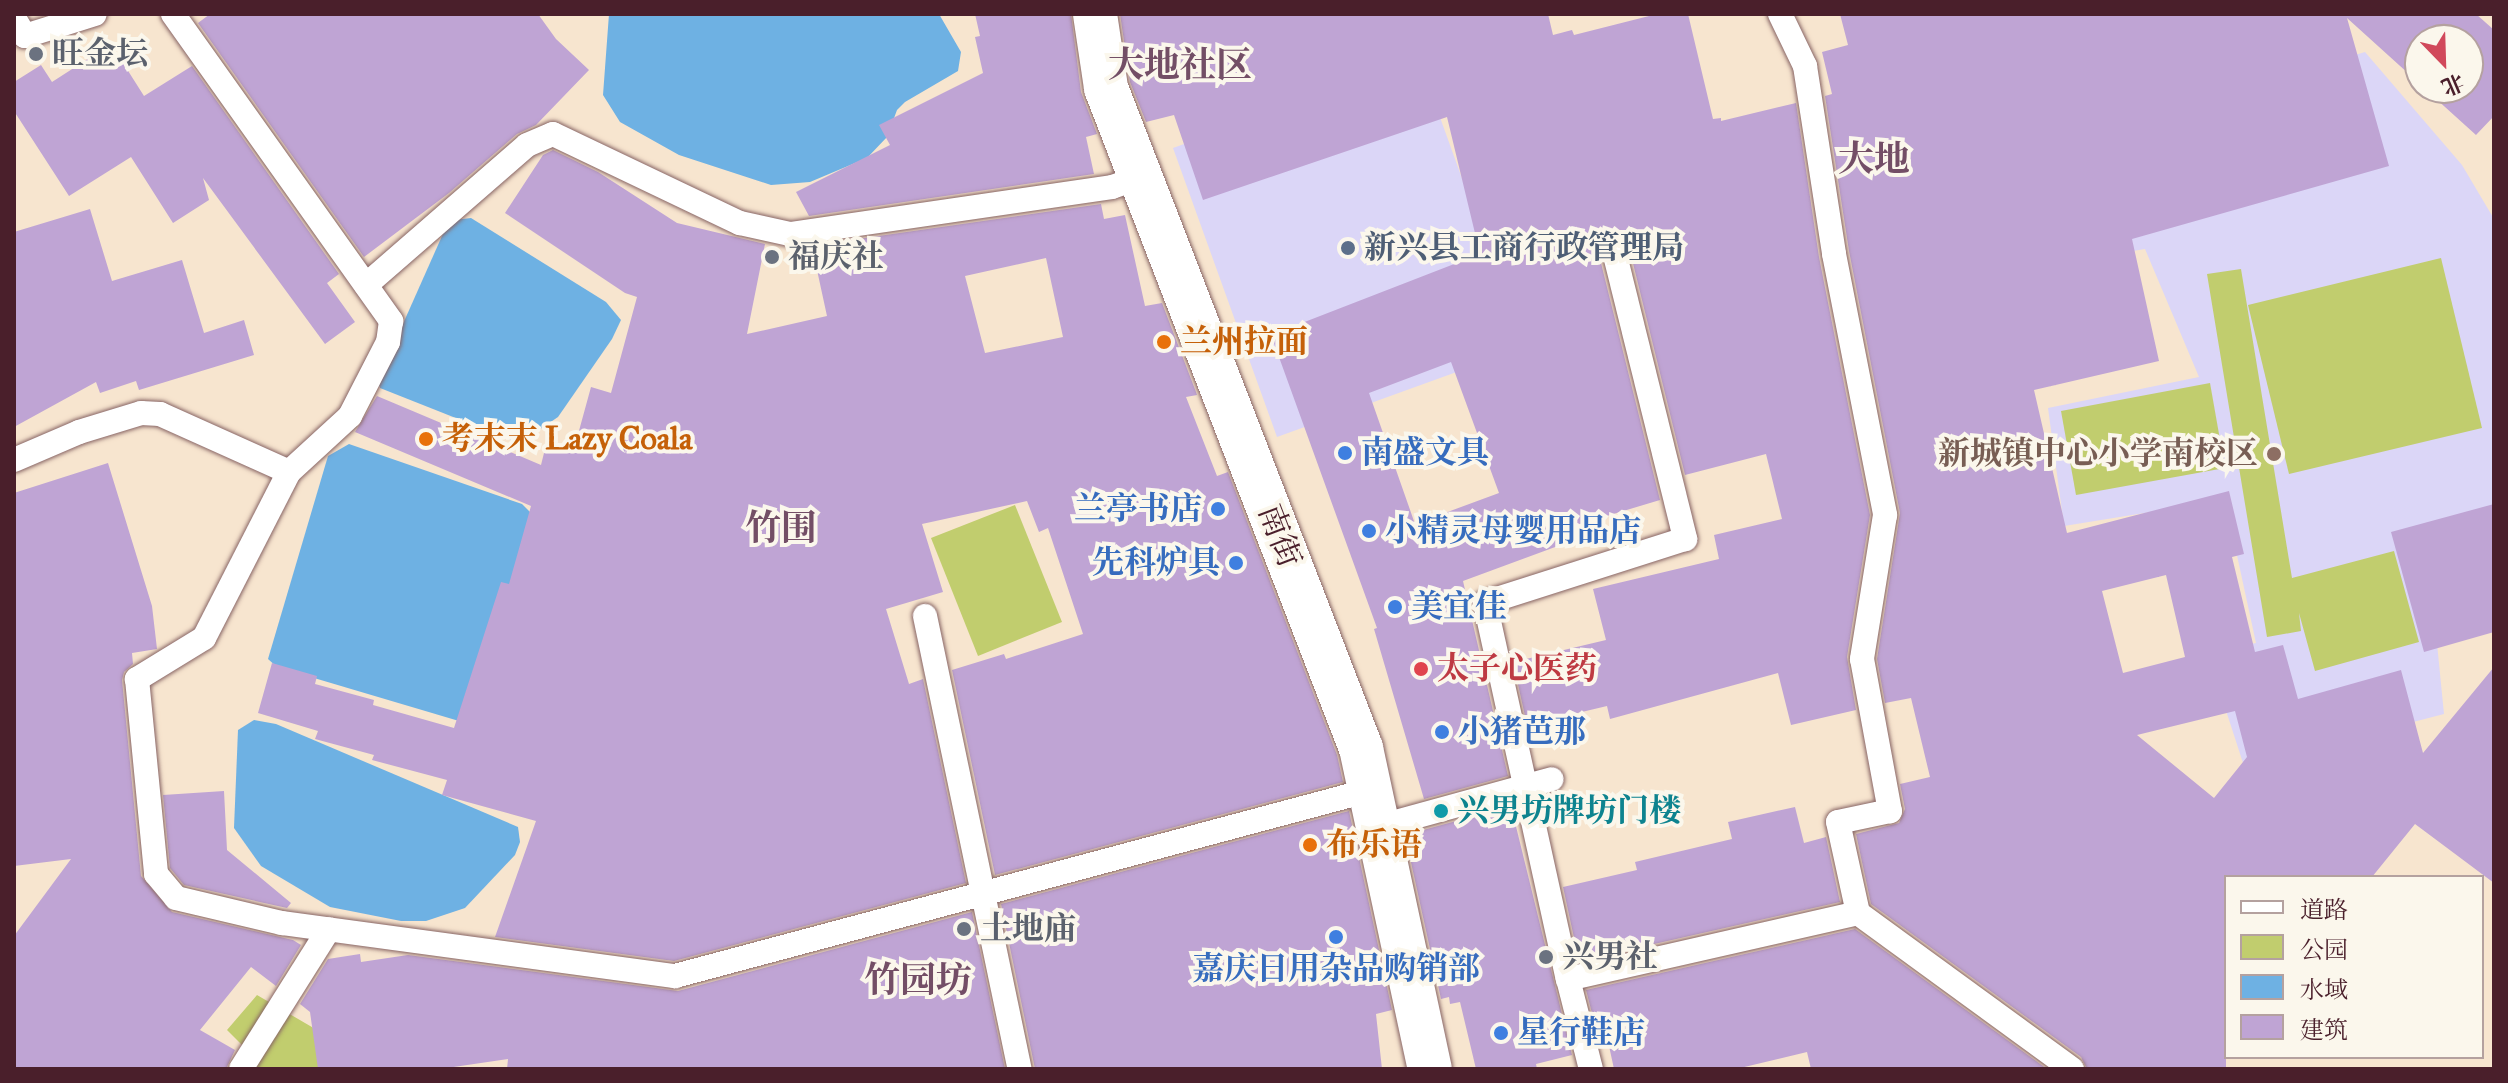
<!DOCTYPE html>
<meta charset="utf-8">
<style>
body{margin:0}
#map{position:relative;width:2508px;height:1083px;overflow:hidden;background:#f7e5cf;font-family:"IM FELL Great Primer","Noto Serif SC",serif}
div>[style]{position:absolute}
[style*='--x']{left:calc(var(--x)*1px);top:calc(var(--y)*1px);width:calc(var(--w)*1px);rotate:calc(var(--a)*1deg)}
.built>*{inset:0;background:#dbd6f7}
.green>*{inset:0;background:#c1cd6e}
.water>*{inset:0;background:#6eb1e3}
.building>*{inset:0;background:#bfa4d4}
.roads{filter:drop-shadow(0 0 2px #876464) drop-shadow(0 0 2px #876464)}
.lane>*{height:24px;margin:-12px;padding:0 12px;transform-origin:12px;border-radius:12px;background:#fff}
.street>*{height:44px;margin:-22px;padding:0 22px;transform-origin:22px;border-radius:22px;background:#fff}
.dots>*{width:22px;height:22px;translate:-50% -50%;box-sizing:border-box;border:4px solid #fbf7ec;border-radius:50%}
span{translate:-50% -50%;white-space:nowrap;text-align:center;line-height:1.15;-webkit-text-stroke:8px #fbf7ec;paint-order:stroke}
.worship-label{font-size:32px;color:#5b616d;font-weight:700}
.left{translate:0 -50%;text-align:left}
.service-label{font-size:32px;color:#4e5e75;font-weight:700}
.food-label{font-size:32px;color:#c56008;font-weight:700}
.shop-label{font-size:32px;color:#366cbe;font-weight:700}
.right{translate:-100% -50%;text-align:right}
.education-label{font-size:32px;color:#785e54;font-weight:700}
.street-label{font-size:32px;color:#4a1f2b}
.health-label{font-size:32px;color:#be3a42;font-weight:700}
.culture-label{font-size:32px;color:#0d838f;font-weight:700}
.quarter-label{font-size:36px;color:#734e66;font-weight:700}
.frame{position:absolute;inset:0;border:16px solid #4a1f2b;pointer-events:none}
.legend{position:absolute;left:2224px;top:875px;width:260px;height:184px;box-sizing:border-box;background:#fbf7ec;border:2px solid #b4a19f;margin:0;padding:10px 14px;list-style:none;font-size:24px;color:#4a1f2b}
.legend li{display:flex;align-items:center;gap:16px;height:40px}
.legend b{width:40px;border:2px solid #b4a19f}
.north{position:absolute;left:2404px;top:24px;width:80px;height:80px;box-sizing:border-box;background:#fbf7ec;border:2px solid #b4a19f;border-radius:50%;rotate:157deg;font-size:22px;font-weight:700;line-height:32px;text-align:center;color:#4a1f2b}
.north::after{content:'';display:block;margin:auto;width:28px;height:36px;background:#d1495b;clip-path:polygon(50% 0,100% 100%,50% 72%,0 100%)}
</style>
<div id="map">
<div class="built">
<i style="clip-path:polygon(2365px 52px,2462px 165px,2494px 219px,2494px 561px,2431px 583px,2444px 714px,2244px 766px,2207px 652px,2256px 643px,2225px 500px,2064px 526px,2048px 408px,2199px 377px,2145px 249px,2127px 252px,2093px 134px)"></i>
<i style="clip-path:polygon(1419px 59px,1523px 348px,1277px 437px,1173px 148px)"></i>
</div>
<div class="green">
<i style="clip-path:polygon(2441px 258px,2482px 428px,2289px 474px,2248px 305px)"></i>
<i style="clip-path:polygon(2241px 269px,2292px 578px,2394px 551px,2419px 642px,2315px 671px,2299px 613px,2301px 631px,2267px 637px,2207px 274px)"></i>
<i style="clip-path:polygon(2210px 383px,2225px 468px,2076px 495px,2061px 411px)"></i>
<i style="clip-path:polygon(1015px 505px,1062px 622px,978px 656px,931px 538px)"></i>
<i style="clip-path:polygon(257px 995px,317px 1030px,325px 1069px,236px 1069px,246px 1049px,227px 1030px)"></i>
</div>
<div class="water">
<i style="clip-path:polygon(609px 14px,939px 14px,961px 52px,958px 71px,905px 102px,897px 110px,887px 137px,867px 158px,810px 182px,771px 185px,679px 155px,620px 122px,603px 95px)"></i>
<i style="clip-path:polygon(471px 218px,606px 302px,621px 320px,612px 339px,558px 417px,527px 438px,511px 440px,380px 388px,378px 380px,446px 227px,454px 220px)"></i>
<i style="clip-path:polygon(349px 444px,522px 504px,531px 513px,535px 538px,459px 721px,277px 667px,268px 659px,328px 456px)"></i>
<i style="clip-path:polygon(254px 720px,276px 724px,518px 827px,520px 842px,515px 855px,465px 908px,426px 921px,401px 921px,330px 907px,261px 866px,234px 828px,238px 730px)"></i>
</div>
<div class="building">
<i style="clip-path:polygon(210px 14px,538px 14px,556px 39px,589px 70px,536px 125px,517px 134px,449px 193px,364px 257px,198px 23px)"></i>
<i style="clip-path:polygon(975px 14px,1071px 14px,1081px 92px,1097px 134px,1086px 137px,1094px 174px,809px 216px,796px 192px,890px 145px,879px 125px,983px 73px,975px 37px,980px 36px)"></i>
<i style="clip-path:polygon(evenodd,1120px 14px,1548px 14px,1553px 35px,1572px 30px,1574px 35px,1657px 14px,1688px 14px,1713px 119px,1721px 118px,1721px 121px,1796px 103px,1819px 257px,1870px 515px,1847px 657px,1856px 710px,1791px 725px,1778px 673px,1610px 719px,1607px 706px,1527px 725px,1513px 662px,1606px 640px,1593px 589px,1719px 559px,1714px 535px,1782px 519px,1766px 454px,1685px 475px,1628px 243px,1623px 236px,1610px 232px,1602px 237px,1598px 251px,1660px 500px,1580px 524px,1585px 536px,1463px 581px,1508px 776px,1424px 799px,1374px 629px,1377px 628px,1271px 335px,1480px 254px,1447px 117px,1203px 200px,1174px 115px,1146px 122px,1130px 82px,1120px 14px,1451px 362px,1499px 493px,1415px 524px,1369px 393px,1451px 362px)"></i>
<i style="clip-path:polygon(evenodd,1840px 14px,2476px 14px,2494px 30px,2494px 116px,2476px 135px,2424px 88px,2468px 88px,2468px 40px,2420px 40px,2420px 84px,2347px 18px,2389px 166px,2132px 239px,2159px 361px,2034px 390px,2067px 533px,2229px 491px,2244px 554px,2232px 557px,2255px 652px,2283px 645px,2298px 699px,2401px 670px,2423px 753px,2494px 667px,2494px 883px,2415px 824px,2372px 877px,2226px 877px,2226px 1069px,2087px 1069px,2081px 1057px,1871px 904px,1856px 834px,1899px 823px,1905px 809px,1900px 784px,1930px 777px,1911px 698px,1885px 703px,1877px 659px,1900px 513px,1849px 251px,1825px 96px,1832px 94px,1822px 52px,1848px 45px,1840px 14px,2166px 575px,2185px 657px,2123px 673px,2102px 591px,2166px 575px,1840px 14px,2235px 711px,2247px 757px,2214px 798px,2137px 735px,2235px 711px)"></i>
<i style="clip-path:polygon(111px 44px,144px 96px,192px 66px,339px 274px,327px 283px,355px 322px,325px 344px,203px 178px,209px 200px,173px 223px,131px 157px,69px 196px,14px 111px,14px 82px,41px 65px,52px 82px)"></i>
<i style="clip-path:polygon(evenodd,553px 150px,598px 172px,677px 223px,765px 244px,747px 334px,827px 316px,812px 247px,825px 250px,823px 244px,1101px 204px,1104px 219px,1125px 215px,1145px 306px,1162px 303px,1196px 392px,1197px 395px,1186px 397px,1217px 476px,1228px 472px,1337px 755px,1343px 782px,995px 875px,952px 670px,1004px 654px,1006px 659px,1083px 634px,1048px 528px,1039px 532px,1027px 501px,922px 524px,943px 592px,886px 609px,909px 684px,923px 679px,966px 883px,674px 961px,495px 937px,536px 821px,442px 795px,447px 780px,372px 760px,374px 755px,315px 739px,318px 731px,258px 713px,272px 663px,317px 676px,315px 684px,374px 700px,373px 705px,454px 728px,501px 582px,509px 584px,531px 506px,355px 432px,377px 396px,541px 465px,547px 441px,574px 449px,591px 387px,611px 393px,637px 297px,625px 293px,505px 213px,543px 155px,553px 150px,1046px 258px,1063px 337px,985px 353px,965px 276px,1046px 258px)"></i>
<i style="clip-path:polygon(90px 209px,112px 281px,182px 260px,204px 333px,244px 320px,254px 355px,139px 390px,136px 381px,100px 393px,96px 382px,14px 427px,14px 232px)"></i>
<i style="clip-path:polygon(108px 463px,152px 606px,157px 649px,132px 653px,133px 664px,124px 672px,122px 680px,141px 876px,172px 912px,293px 940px,301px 945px,276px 986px,251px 967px,200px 1030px,235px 1050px,226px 1069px,14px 1069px,14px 936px,71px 859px,14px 866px,14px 493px)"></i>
<i style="clip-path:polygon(2494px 504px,2494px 632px,2424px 652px,2391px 532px)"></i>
<i style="clip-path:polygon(224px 791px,227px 850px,291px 903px,287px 908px,184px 885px,170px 868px,163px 795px)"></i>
<i style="clip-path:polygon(1511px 806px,1572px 1055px,1536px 1064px,1537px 1069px,1476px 1069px,1460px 1002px,1450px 1004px,1449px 997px,1441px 999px,1405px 835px)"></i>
<i style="clip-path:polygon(1795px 807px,1804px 843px,1826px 837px,1840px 902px,1579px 961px,1563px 887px,1637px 870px,1635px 862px,1732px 839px,1728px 822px)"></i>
<i style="clip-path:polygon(1349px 811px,1392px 1010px,1376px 1014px,1382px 1069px,1035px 1069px,1001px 904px)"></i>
<i style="clip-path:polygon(972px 912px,1005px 1069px,507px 1069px,508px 1059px,440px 1069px,318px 1069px,310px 1012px,300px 1004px,328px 959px,360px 954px,361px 962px,408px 955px,678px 991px)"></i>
<i style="clip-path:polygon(1855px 929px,2047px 1069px,1811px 1069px,1807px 1052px,1736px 1069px,1614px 1069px,1609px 1046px,1601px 1048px,1586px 990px)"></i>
</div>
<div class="roads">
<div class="lane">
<i style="--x:173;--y:14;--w:377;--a:54.6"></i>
<i style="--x:391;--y:321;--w:21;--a:98"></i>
<i style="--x:388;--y:342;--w:83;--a:117.2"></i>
<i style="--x:350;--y:416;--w:83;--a:137.4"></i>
<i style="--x:289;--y:472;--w:186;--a:117.1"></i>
<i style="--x:204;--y:638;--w:79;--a:148.5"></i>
<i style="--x:137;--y:679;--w:196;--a:84.4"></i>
<i style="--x:156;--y:874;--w:31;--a:50"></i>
<i style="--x:176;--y:898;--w:109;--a:13.3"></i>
<i style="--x:282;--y:923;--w:397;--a:7.7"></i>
<i style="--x:675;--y:976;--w:719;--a:-14.98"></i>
<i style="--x:1780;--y:14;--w:58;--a:64.3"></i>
<i style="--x:1805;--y:66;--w:190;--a:81.2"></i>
<i style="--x:1834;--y:254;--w:266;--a:78.9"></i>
<i style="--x:1885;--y:515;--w:146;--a:99.1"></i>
<i style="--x:1862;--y:659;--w:155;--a:79.6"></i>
<i style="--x:1890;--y:811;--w:53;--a:168.1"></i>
<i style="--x:1838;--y:822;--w:93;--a:77.6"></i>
<i style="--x:1858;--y:913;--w:265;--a:36.1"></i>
<i style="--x:14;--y:18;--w:21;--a:59"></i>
<i style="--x:25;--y:36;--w:73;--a:-17.4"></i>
<i style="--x:1613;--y:247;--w:301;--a:76.1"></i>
<i style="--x:1685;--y:539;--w:210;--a:162.3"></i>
<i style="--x:1485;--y:603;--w:385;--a:77.6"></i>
<i style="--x:1568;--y:979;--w:297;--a:-12.8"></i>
<i style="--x:366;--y:285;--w:213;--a:-41"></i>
<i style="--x:527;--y:145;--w:28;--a:-23"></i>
<i style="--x:553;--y:134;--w:207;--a:25.5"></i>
<i style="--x:740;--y:223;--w:51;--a:12.4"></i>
<i style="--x:790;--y:234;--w:325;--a:-8.3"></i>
<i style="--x:1112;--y:187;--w:31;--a:-19"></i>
<i style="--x:14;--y:460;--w:71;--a:-23.3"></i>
<i style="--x:79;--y:432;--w:65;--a:-17"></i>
<i style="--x:141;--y:413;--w:19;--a:3"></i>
<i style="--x:160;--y:414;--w:141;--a:24.2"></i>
<i style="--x:925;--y:616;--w:463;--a:78.2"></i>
<i style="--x:1378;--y:827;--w:180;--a:-15.4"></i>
<i style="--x:1568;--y:979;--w:93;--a:75.7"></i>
<i style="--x:241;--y:1069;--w:165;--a:-57.8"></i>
</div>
<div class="street">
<i style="--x:1095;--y:14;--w:75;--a:81.5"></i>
<i style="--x:1106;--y:88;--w:708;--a:68.88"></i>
<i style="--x:1361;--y:748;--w:328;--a:77.9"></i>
</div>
</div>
<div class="dots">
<i style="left:36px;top:54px;background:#6b7280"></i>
<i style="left:1348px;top:248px;background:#5c6f8a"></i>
<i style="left:772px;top:257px;background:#6b7280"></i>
<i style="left:1164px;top:342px;background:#e8710a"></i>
<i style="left:426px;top:439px;background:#e8710a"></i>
<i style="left:1345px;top:453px;background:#3f7fe0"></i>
<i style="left:2274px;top:454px;background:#8d6e63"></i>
<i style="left:1218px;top:509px;background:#3f7fe0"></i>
<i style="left:1369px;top:531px;background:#3f7fe0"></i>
<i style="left:1236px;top:563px;background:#3f7fe0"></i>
<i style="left:1395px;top:607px;background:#3f7fe0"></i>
<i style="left:1421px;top:669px;background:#e0444e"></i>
<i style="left:1442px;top:732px;background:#3f7fe0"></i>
<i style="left:1441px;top:811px;background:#0f9aa8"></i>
<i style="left:1310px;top:845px;background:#e8710a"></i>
<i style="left:964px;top:929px;background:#6b7280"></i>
<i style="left:1336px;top:937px;background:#3f7fe0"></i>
<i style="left:1546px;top:957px;background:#6b7280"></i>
<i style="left:1501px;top:1033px;background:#3f7fe0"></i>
</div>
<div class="worship-label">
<span class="left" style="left:52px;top:54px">旺金坛</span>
<span class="left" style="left:788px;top:257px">福庆社</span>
<span class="left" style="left:980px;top:929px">土地庙</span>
<span class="left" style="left:1562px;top:957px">兴男社</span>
</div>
<div class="service-label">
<span class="left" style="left:1364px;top:248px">新兴县工商行政管理局</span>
</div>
<div class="food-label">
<span class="left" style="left:1180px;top:342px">兰州拉面</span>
<span class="left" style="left:442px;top:439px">考末末 Lazy Coala</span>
<span class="left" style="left:1326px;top:845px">布乐语</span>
</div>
<div class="shop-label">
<span class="left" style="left:1361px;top:453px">南盛文具</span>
<span class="right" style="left:1202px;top:509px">兰亭书店</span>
<span class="left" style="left:1385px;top:531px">小精灵母婴用品店</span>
<span class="right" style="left:1220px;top:563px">先科炉具</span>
<span class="left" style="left:1411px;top:607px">美宜佳</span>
<span class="left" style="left:1458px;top:732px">小猪芭那</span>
<span style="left:1336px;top:969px">嘉庆日用杂品购销部</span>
<span class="left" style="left:1517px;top:1033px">星行鞋店</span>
</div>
<div class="education-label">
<span class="right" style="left:2258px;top:454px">新城镇中心小学南校区</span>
</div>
<div class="street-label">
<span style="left:1279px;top:536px;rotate:69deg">南街</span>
</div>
<div class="health-label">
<span class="left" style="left:1437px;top:669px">太子心医药</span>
</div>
<div class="culture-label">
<span class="left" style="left:1457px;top:811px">兴男坊牌坊门楼</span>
</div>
<div class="quarter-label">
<span style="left:1180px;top:66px">大地社区</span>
<span style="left:1874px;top:160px">大地</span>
<span style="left:781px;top:529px">竹围</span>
<span style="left:918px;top:981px">竹园坊</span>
</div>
<div class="frame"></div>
<ul class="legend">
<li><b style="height:10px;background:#fff"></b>道路</li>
<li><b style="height:22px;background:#c1cd6e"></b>公园</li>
<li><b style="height:22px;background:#6eb1e3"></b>水域</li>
<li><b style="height:22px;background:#bfa4d4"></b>建筑</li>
</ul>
<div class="north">北</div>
</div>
